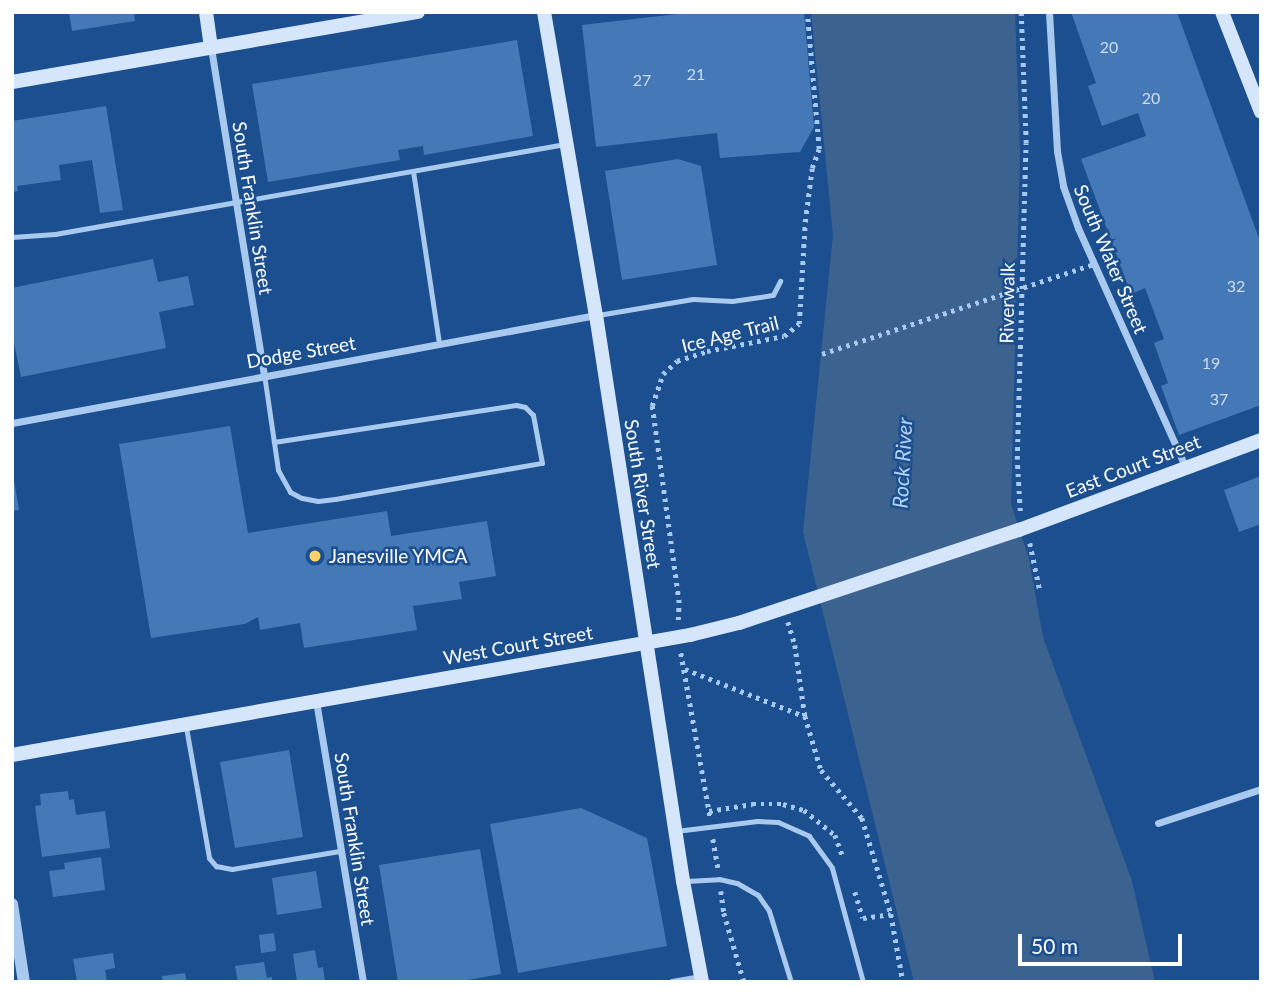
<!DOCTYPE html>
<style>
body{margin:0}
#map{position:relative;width:1273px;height:994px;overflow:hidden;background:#1b4f8f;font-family:Lato,sans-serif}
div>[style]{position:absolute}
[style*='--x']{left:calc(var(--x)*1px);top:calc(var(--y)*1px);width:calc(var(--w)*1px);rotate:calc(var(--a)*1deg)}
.water>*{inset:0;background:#3c6290}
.building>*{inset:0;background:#4478b7}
.path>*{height:4.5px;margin-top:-2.25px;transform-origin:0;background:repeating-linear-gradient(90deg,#a9c9ee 0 3.5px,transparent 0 8.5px)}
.service>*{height:5px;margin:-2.5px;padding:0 2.5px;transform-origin:2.5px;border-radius:2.5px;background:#a9c9ee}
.minor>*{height:7px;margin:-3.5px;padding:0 3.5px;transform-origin:3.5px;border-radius:3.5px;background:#a9c9ee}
.tertiary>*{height:12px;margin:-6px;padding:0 6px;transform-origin:6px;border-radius:6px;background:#a9c9ee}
.secondary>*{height:14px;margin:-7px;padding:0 7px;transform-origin:7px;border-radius:7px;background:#d6e6fa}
.path-bridge>*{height:4.5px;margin-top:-2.25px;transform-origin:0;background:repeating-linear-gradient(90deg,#a9c9ee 0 3.5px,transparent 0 8.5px)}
.dots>*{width:19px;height:19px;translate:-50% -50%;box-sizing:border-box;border:4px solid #1b4f8f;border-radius:50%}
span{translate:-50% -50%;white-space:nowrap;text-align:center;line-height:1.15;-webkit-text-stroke:5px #1b4f8f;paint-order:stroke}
.number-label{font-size:16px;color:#d0dded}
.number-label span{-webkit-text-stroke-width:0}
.street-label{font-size:19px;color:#fff}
.poi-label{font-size:19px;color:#fff}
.left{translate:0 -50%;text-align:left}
.water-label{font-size:21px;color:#b5d3f5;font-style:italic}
.frame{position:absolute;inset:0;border:14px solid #fff;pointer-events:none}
.scale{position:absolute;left:1018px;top:934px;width:164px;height:32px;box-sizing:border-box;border:4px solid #fff;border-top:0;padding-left:9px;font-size:21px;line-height:24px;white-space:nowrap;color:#fff;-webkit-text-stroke:5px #1b4f8f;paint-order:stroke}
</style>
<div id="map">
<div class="water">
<i style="clip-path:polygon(811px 12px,1015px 12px,1020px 152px,1011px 504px,1029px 559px,1043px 637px,1132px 881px,1155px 982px,914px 982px,803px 532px,833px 235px)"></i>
</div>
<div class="building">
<i style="clip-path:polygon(69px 12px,134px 12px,135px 21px,72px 31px)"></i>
<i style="clip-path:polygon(695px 12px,804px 12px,814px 127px,800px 152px,720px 158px,717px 133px,596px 147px,582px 25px)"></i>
<i style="clip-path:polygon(1071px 12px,1177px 12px,1261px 244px,1261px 405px,1179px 435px,1161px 386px,1168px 383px,1154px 343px,1164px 339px,1145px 288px,1131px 294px,1081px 159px,1146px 136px,1138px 113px,1102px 126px,1088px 86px,1096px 83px)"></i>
<i style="clip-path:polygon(517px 40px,533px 136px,424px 155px,423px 146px,398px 150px,400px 160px,268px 182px,252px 84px)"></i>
<i style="clip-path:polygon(106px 106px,123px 210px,100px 213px,92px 160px,59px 165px,61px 180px,17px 186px,18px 191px,12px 192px,12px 121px)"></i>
<i style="clip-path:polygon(678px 159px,701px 166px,717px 265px,622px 280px,605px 171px)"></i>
<i style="clip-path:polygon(153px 259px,158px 282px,188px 276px,194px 305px,159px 312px,166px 348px,21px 377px,12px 333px,12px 288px)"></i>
<i style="clip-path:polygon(230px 426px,248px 533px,387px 511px,391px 536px,487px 521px,496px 576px,459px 582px,462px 599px,413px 606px,417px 630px,304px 648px,300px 623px,260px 630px,258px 617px,245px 624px,151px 638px,119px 444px)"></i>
<i style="clip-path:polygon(1261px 476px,1261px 524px,1239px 532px,1224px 490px)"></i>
<i style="clip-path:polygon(14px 480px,19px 510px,12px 511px,12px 481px)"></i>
<i style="clip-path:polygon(289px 750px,303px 837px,235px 848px,220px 762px)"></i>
<i style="clip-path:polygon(68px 791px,69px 800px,74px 799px,76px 815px,105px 811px,110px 848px,42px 857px,35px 806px,41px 805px,40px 794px)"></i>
<i style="clip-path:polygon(581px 808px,647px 838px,667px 946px,518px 973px,490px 824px)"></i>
<i style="clip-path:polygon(480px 849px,501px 974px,456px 982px,398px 982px,379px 865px)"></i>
<i style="clip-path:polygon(101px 857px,105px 890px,53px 897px,49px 871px,65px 869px,64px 863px)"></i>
<i style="clip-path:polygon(316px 871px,322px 908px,277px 915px,272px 878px)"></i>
<i style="clip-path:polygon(274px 933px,276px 951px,261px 953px,259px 935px)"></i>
<i style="clip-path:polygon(315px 950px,318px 968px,323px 967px,325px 982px,297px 982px,293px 954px)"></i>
<i style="clip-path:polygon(113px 953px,115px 968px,105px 970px,107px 982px,77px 982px,73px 959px)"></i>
<i style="clip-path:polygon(264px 962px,267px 978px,272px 977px,272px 982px,238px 982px,235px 966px)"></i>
<i style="clip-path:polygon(185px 973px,187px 982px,163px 982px,162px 976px)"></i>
</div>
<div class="path">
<i style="--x:1020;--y:511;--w:52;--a:-93.3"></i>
<i style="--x:1017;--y:459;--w:316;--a:-88.4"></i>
<i style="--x:1026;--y:143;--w:131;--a:-92.2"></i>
<i style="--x:1030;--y:543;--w:49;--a:78.2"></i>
<i style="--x:678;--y:620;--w:17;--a:-87"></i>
<i style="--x:679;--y:603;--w:199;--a:-97.8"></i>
<i style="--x:652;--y:406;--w:34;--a:-71"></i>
<i style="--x:663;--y:374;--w:19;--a:-43"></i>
<i style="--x:677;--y:361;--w:32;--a:-18"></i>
<i style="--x:707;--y:351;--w:78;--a:-11"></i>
<i style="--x:784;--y:336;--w:19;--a:-39"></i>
<i style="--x:799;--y:324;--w:102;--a:-86.6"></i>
<i style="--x:805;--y:222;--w:54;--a:-82.6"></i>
<i style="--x:812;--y:168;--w:20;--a:-70"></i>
<i style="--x:819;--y:149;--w:138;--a:-95"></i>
<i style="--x:788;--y:622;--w:24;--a:73"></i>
<i style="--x:795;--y:645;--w:72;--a:82"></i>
<i style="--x:805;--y:716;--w:56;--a:73.5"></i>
<i style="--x:821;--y:770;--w:63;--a:49.5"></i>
<i style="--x:862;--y:818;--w:100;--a:73.2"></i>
<i style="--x:891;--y:914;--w:69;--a:80"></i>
<i style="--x:681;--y:653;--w:166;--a:79.9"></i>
<i style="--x:685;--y:669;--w:128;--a:21.6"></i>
<i style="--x:709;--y:811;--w:44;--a:-9.2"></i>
<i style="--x:752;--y:804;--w:31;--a:0"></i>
<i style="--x:783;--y:804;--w:22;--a:16"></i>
<i style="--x:804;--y:810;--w:40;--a:39"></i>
<i style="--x:835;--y:835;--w:23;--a:70"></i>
<i style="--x:713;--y:839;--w:29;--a:80"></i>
<i style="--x:721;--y:891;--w:22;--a:82"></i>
<i style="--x:724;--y:913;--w:72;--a:73.8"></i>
<i style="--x:855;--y:892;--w:27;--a:73"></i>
<i style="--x:863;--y:918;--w:28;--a:-8"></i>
</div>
<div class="service">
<i style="--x:413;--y:171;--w:174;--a:81.4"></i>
<i style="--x:12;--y:237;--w:43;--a:-4"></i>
<i style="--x:55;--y:234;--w:518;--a:-10.01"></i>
<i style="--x:598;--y:315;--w:96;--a:-9.6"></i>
<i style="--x:693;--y:299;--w:39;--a:3"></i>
<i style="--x:732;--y:301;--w:41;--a:-8.3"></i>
<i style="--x:773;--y:295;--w:16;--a:-63"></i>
<i style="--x:264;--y:374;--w:97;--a:81.7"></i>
<i style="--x:278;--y:470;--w:25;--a:61"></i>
<i style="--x:290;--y:492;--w:13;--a:27"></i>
<i style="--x:302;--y:498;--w:16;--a:11"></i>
<i style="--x:318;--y:501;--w:17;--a:-7"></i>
<i style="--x:335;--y:499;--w:210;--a:-9.9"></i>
<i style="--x:542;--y:463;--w:49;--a:-100.6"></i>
<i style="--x:533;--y:415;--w:11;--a:-135"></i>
<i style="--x:525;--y:407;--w:9;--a:-167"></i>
<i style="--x:516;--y:405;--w:245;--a:171.3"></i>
<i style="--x:186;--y:727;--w:133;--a:80"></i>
<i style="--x:209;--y:858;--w:11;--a:49"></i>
<i style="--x:216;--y:866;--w:16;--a:11"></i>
<i style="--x:232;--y:869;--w:109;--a:-9.5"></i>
<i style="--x:676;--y:831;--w:82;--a:-7"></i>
<i style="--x:757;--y:821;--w:21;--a:3"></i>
<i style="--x:778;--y:822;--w:34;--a:24"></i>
<i style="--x:809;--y:836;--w:39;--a:54"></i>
<i style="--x:832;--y:868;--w:118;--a:74.8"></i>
<i style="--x:686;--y:881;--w:33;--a:-3"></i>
<i style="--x:719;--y:879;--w:18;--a:13"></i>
<i style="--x:737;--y:883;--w:24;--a:30"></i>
<i style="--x:758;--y:895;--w:19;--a:55"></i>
<i style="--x:769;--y:911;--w:74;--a:72.8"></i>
</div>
<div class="minor">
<i style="--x:1049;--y:12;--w:139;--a:86.7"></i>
<i style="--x:1057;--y:151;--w:36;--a:80"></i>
<i style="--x:1063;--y:186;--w:45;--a:70.3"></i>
<i style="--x:1078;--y:228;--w:261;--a:65.8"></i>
<i style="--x:211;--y:48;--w:330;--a:80.8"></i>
<i style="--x:12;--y:423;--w:594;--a:-10.48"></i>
<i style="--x:316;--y:701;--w:285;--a:80.5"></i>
<i style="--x:1158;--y:823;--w:108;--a:-18.3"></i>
<i style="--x:672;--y:982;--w:28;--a:-10"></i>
</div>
<div class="tertiary">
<i style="--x:12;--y:904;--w:79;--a:81.3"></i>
</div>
<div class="secondary">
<i style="--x:206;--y:12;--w:35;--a:82"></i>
<i style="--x:544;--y:12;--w:307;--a:80.3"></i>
<i style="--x:596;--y:315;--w:573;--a:81.26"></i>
<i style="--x:683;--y:881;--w:103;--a:79.3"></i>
<i style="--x:1222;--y:12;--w:107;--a:68.7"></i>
<i style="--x:12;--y:82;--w:412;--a:-9.8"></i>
<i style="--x:12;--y:755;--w:689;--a:-10.04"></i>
<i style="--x:690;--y:635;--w:50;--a:-13.8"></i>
<i style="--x:739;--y:623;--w:295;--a:-18.4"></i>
<i style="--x:1019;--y:530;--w:258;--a:-20.4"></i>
</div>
<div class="path-bridge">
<i style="--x:822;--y:354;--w:287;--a:-18.3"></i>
</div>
<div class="dots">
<i style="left:315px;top:556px;background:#ffd166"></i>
</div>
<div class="number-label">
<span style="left:1109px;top:47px">20</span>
<span style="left:696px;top:74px">21</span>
<span style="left:642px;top:80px">27</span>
<span style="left:1151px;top:98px">20</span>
<span style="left:1236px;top:286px">32</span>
<span style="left:1211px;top:363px">19</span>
<span style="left:1219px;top:399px">37</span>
</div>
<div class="street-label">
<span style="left:253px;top:208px;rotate:81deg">South Franklin Street</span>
<span style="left:1111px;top:259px;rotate:67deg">South Water Street</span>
<span style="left:1007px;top:303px;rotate:-89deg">Riverwalk</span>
<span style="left:730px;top:334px;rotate:-14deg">Ice Age Trail</span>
<span style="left:301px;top:352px;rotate:-10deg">Dodge Street</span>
<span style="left:1133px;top:466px;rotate:-21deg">East Court Street</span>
<span style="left:643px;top:494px;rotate:81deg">South River Street</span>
<span style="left:518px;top:645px;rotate:-10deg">West Court Street</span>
<span style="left:355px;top:839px;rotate:81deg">South Franklin Street</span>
</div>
<div class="poi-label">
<span class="left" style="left:329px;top:556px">Janesville YMCA</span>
</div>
<div class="water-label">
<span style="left:902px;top:463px;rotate:-87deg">Rock River</span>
</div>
<div class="frame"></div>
<div class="scale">50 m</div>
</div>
